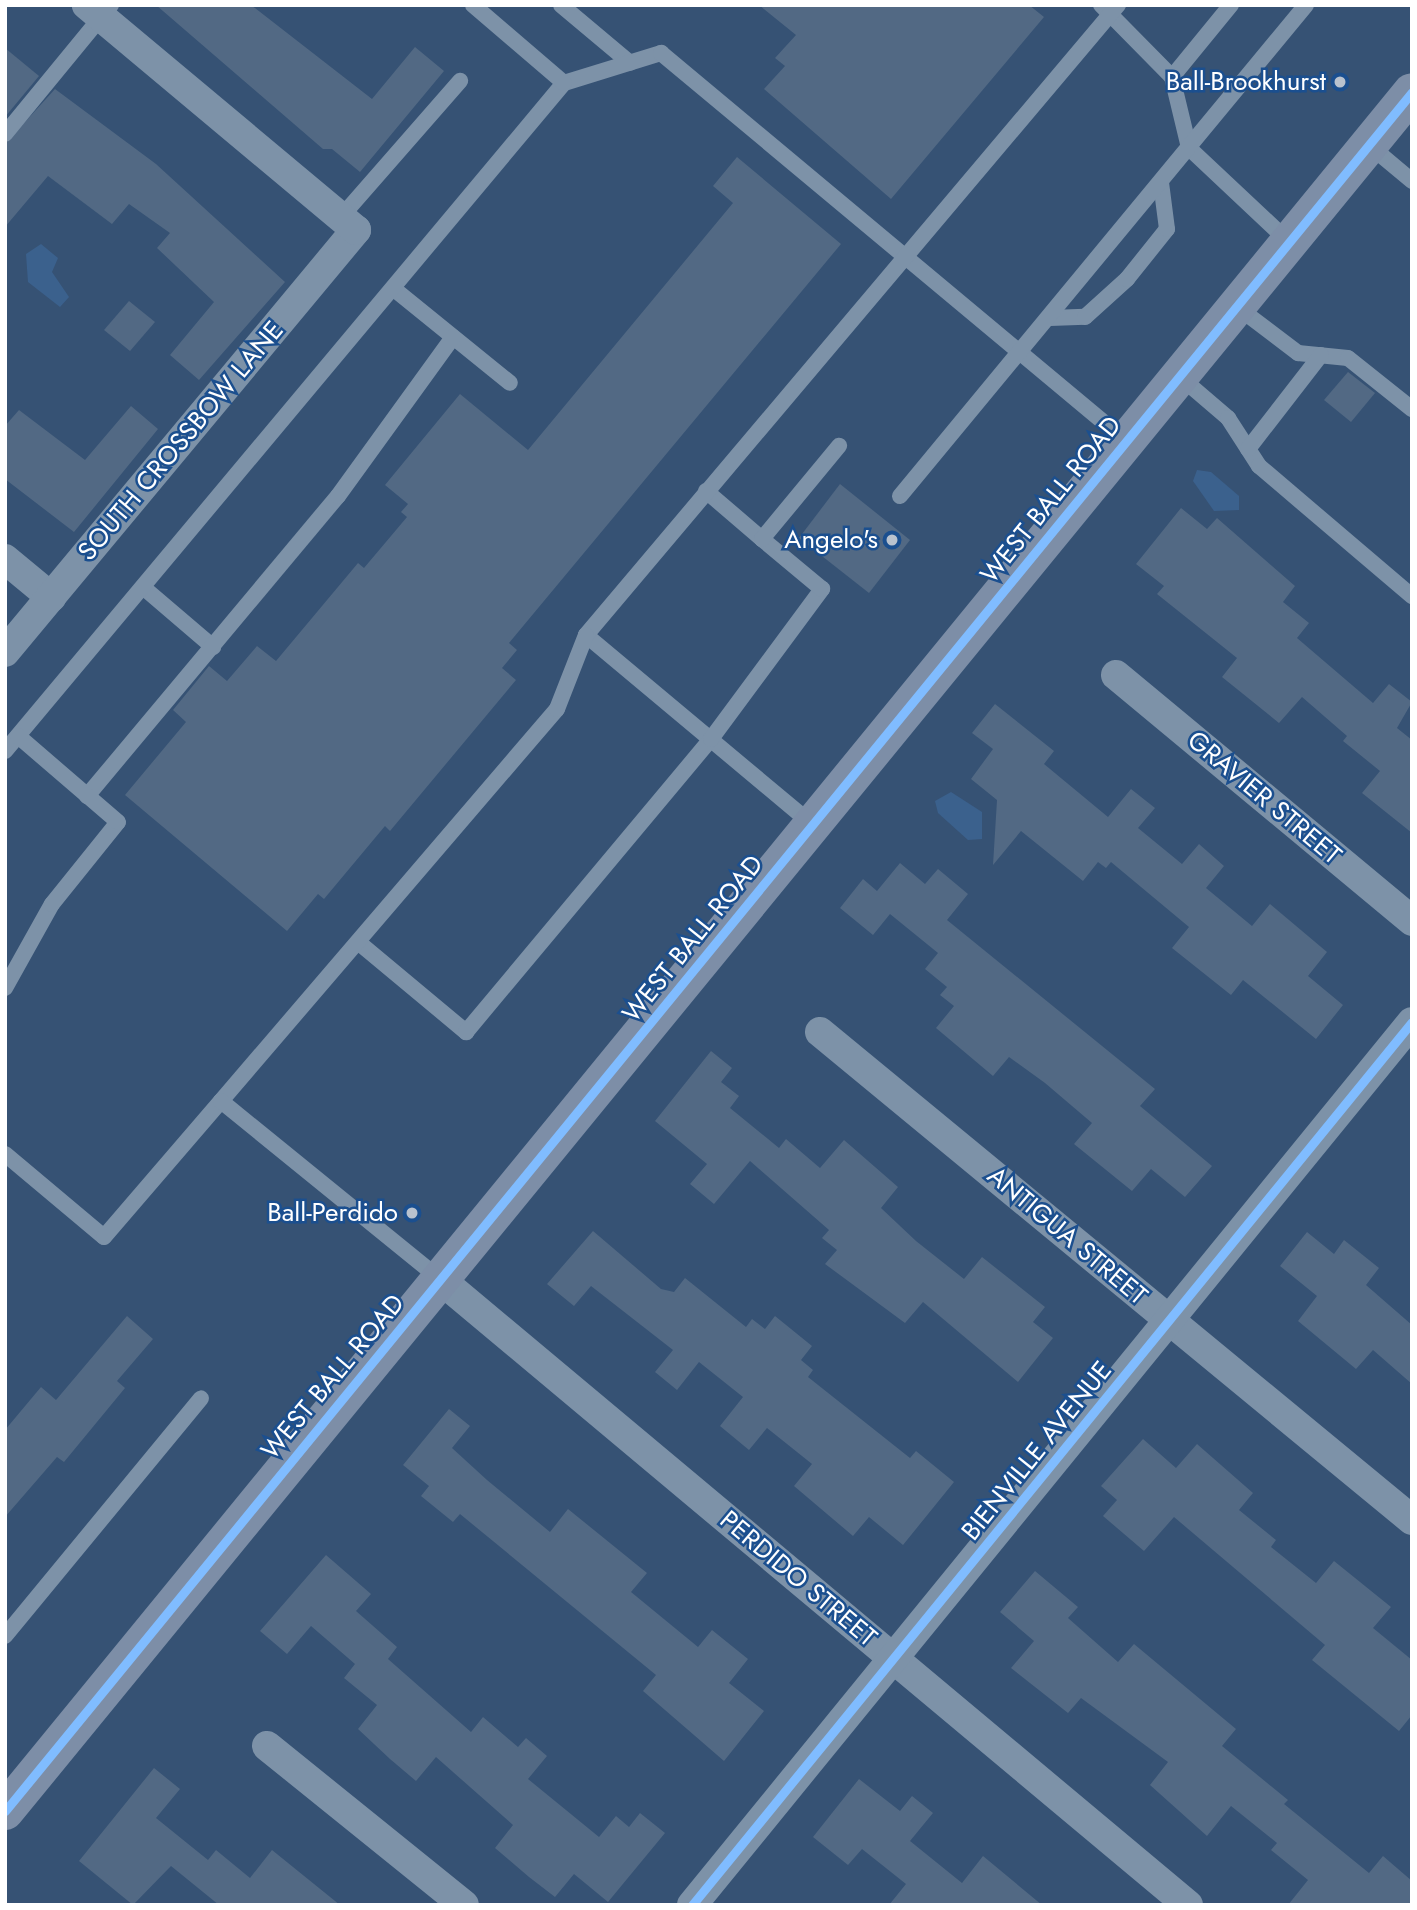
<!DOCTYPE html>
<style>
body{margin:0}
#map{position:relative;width:1417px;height:1910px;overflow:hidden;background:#365274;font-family:Jost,sans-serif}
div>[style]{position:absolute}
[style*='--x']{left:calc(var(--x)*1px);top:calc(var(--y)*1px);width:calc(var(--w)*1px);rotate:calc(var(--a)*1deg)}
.water>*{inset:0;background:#3b618d}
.building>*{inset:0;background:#526984}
.lane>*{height:16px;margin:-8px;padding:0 8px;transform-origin:8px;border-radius:8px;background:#7d92a8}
.street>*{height:30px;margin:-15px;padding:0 15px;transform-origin:15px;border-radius:15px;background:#7d92a8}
.primary>*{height:38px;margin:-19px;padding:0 19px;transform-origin:19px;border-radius:19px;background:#7d8ea7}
.cycleway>*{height:9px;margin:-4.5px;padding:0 4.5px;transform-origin:4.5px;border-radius:4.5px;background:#80bcff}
.dots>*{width:19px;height:19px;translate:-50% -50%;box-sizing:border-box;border:4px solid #1b4f8f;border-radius:50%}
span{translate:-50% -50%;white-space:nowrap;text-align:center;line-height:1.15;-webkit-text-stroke:5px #1b4f8f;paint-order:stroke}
.poi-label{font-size:26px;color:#fff}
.right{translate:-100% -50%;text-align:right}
.street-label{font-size:26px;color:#fff}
.frame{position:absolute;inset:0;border:7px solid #fff;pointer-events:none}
</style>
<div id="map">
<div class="water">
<i style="clip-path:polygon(41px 244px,58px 258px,52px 272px,69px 297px,60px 307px,28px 282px,26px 254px)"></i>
<i style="clip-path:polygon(1197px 470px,1211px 472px,1239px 496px,1239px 510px,1214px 511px,1193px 481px)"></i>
<i style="clip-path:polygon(951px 792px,982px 812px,982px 839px,968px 840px,938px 813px,935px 801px)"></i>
</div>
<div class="building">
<i style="clip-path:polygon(156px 5px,251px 5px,372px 99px,415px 47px,444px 71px,360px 172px,332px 149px,323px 149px)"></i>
<i style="clip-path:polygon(759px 5px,1029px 5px,1044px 17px,891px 199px,764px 89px,785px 66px,775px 58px,796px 35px)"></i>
<i style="clip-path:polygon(5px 48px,39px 76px,5px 117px)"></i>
<i style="clip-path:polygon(55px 89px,156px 164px,285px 282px,199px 380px,170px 355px,214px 302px,157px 248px,170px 233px,129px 204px,112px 224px,48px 176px,5px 227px,5px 144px)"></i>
<i style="clip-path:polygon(737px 157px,841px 244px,509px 643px,517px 650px,502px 668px,516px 680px,390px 831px,385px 826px,324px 899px,318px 894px,287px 931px,125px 795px,186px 722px,173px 710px,209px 666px,227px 681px,257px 646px,276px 661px,358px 563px,364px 568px,407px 517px,401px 512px,408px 504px,385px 485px,460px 394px,528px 450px,733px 203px,713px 186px)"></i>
<i style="clip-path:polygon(129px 301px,155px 322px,130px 351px,104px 330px)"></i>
<i style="clip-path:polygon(1348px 372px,1375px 393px,1351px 422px,1324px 400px)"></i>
<i style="clip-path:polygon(131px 406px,158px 429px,74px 532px,5px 479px,5px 426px,19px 410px,85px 460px)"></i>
<i style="clip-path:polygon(840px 484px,910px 540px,869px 593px,799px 538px)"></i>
<i style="clip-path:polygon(1181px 508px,1207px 529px,1217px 518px,1295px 586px,1283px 602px,1309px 623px,1297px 638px,1373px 703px,1389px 684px,1412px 702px,1397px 728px,1412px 740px,1412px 833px,1362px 793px,1380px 771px,1343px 741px,1347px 736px,1302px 697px,1279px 723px,1222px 677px,1237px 658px,1157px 594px,1164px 586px,1136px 564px)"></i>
<i style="clip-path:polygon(995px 704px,1054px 751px,1044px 764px,1108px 817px,1131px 789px,1155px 808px,1138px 828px,1182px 864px,1199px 844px,1224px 866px,1206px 888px,1252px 926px,1270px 904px,1327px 952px,1308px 976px,1343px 1005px,1316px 1039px,1243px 980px,1231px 995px,1172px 948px,1189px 927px,1111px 862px,1106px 868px,1098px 862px,1083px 881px,1021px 831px,993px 865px,997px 800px,971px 779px,993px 749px,972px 733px)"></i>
<i style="clip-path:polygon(900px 863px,925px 884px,938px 869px,968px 894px,947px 920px,1155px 1089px,1140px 1106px,1212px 1166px,1185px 1197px,1151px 1169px,1132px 1191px,1074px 1144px,1092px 1123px,1045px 1083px,1009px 1057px,993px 1076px,936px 1028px,954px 1006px,940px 995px,947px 987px,925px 969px,938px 953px,890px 914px,873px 935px,840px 908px,863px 879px,877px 891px)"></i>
<i style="clip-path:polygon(711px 1051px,732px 1068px,721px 1082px,739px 1096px,730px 1108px,779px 1148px,786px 1139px,820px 1168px,844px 1140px,898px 1187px,881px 1208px,916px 1241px,964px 1279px,982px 1257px,1045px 1307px,1033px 1322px,1053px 1338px,1018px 1382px,923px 1302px,905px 1323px,825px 1264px,837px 1250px,822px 1238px,829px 1230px,750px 1161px,714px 1204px,690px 1184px,707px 1164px,655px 1121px)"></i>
<i style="clip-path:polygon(593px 1231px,661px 1289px,674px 1292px,685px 1278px,746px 1327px,752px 1319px,765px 1329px,775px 1316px,812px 1346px,801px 1360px,813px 1370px,808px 1377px,910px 1458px,916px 1451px,954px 1482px,903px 1545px,869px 1517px,853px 1536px,794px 1486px,812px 1464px,767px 1428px,749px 1450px,720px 1426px,743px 1397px,699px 1362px,677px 1390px,655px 1372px,673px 1350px,591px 1286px,574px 1306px,547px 1284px)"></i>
<i style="clip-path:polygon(1307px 1232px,1334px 1254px,1344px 1240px,1379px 1268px,1366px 1285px,1412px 1325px,1412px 1384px,1373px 1350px,1356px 1369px,1298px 1321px,1317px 1296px,1280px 1266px)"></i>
<i style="clip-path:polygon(127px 1316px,153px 1339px,117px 1381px,125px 1388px,64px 1462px,57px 1457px,5px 1517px,5px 1430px,41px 1387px,56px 1400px)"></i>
<i style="clip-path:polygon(449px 1409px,470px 1426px,452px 1448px,487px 1480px,550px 1532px,568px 1509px,647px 1573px,631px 1592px,698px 1647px,712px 1630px,748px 1659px,729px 1683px,764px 1711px,724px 1761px,643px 1691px,656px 1675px,460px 1514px,453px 1522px,421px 1496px,429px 1486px,403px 1465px)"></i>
<i style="clip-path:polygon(1143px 1439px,1176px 1468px,1197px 1444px,1253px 1493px,1239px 1510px,1276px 1540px,1271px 1547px,1316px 1583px,1334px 1561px,1391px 1607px,1373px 1628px,1412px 1660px,1412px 1715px,1399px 1731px,1312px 1660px,1325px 1645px,1174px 1517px,1144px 1551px,1103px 1516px,1117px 1500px,1101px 1486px)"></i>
<i style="clip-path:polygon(326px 1555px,371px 1594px,356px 1611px,397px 1647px,388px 1659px,471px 1732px,483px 1717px,518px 1747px,526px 1738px,547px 1756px,528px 1779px,599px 1837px,616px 1816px,629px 1827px,640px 1813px,665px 1833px,608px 1902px,574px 1874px,555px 1897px,529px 1877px,495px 1848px,513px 1825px,436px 1757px,416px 1781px,390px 1759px,358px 1729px,377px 1705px,344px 1678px,355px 1664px,311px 1626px,287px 1654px,260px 1631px)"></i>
<i style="clip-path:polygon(1035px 1571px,1078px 1607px,1068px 1618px,1118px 1662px,1134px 1644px,1236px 1729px,1222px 1746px,1288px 1800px,1284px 1804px,1369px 1873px,1383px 1856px,1412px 1881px,1412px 1905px,1288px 1905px,1308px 1880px,1271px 1850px,1277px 1843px,1231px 1806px,1207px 1836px,1150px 1785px,1168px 1762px,1081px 1698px,1068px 1713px,1011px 1668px,1034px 1641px,1000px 1612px)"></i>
<i style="clip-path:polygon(154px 1768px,180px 1789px,156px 1818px,208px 1860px,216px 1850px,250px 1878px,272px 1850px,340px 1905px,219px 1905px,171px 1866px,133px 1905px,79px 1861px)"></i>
<i style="clip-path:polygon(859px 1779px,900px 1811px,912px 1796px,933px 1813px,910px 1841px,962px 1883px,983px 1856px,1042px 1905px,889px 1905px,906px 1884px,862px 1849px,848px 1865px,813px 1837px)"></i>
</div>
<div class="lane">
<i style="--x:561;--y:5;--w:90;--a:40"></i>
<i style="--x:1101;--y:5;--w:101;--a:45.4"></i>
<i style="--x:1172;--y:77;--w:73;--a:76.5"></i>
<i style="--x:1189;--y:148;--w:137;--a:43.2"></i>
<i style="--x:1172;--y:77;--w:93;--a:-50.7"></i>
<i style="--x:564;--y:83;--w:102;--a:-17.2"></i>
<i style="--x:661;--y:53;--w:606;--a:39.84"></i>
<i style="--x:5;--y:134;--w:167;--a:-50.6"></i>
<i style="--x:1369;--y:145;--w:56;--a:39.9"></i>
<i style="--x:341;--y:217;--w:181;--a:-48.8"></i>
<i style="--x:394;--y:289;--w:149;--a:39"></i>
<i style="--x:1236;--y:306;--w:78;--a:37.2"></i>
<i style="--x:1298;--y:353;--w:50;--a:5.7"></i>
<i style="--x:1348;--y:358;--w:82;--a:38.6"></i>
<i style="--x:1050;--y:318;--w:35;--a:-2"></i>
<i style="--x:1085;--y:317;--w:57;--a:-42.1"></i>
<i style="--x:1127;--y:279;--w:64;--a:-51.3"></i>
<i style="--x:1167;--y:229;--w:46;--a:-97.4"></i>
<i style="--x:1179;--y:376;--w:65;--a:40.6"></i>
<i style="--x:1228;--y:418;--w:57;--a:57.1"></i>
<i style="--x:1259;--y:466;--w:201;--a:40.4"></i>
<i style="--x:1248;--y:449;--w:119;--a:-52.2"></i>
<i style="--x:706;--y:491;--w:74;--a:40.6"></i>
<i style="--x:900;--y:496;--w:637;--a:-50.41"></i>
<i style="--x:144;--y:588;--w:91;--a:40.5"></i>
<i style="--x:5;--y:751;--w:871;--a:-50.08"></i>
<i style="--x:564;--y:83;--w:120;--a:-139.4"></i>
<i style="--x:87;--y:796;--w:391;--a:-50.1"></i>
<i style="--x:338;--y:496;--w:196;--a:-54.1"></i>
<i style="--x:813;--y:825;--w:296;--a:-140.1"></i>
<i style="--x:586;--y:635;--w:825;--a:-49.82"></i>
<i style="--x:358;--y:942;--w:141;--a:39.8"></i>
<i style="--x:466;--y:1032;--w:382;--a:-50.1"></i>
<i style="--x:711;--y:739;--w:187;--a:-53.5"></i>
<i style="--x:822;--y:589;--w:78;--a:-140.2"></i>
<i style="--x:762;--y:539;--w:121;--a:-50.4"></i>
<i style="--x:5;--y:988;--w:96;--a:-60.8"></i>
<i style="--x:52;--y:904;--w:105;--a:-51.2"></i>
<i style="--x:118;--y:822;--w:132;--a:-139.3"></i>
<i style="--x:221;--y:1101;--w:516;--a:-49.4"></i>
<i style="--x:557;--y:709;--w:79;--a:-68.6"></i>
<i style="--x:5;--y:1154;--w:129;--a:40"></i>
<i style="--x:104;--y:1237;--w:179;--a:-49.3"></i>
<i style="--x:221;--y:1101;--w:284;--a:39.1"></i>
<i style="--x:5;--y:1636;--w:308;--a:-50.5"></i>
</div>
<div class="street">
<i style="--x:5;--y:559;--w:60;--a:39.6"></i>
<i style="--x:5;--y:652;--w:549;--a:-50.25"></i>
<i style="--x:356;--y:230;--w:351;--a:-140.1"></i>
<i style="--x:1116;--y:675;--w:385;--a:39.7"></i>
<i style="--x:820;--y:1032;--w:767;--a:39.5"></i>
<i style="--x:441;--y:1280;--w:974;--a:39.92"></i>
<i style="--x:267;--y:1746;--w:253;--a:38.9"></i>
<i style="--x:692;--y:1905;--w:1139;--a:-50.81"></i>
</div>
<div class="primary">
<i style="--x:5;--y:1811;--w:2221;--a:-50.7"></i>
</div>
<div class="cycleway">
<i style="--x:5;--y:1811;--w:2221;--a:-50.7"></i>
<i style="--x:692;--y:1905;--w:1139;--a:-50.81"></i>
</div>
<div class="dots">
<i style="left:1340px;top:82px;background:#b9c2ce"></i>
<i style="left:892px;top:540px;background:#b9c2ce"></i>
<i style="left:412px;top:1213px;background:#b9c2ce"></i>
</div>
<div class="poi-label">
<span class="right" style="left:1326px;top:82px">Ball-Brookhurst</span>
<span class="right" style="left:878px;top:540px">Angelo's</span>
<span class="right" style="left:398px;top:1213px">Ball-Perdido</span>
</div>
<div class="street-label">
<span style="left:181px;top:441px;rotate:-50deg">SOUTH CROSSBOW LANE</span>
<span style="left:1051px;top:500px;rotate:-51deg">WEST BALL ROAD</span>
<span style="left:1264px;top:798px;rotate:40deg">GRAVIER STREET</span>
<span style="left:693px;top:939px;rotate:-51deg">WEST BALL ROAD</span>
<span style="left:1067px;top:1236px;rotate:40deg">ANTIGUA STREET</span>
<span style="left:333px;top:1377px;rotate:-50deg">WEST BALL ROAD</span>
<span style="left:1037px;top:1451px;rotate:-51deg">BIENVILLE AVENUE</span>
<span style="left:798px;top:1579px;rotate:40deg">PERDIDO STREET</span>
</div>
<div class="frame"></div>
</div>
